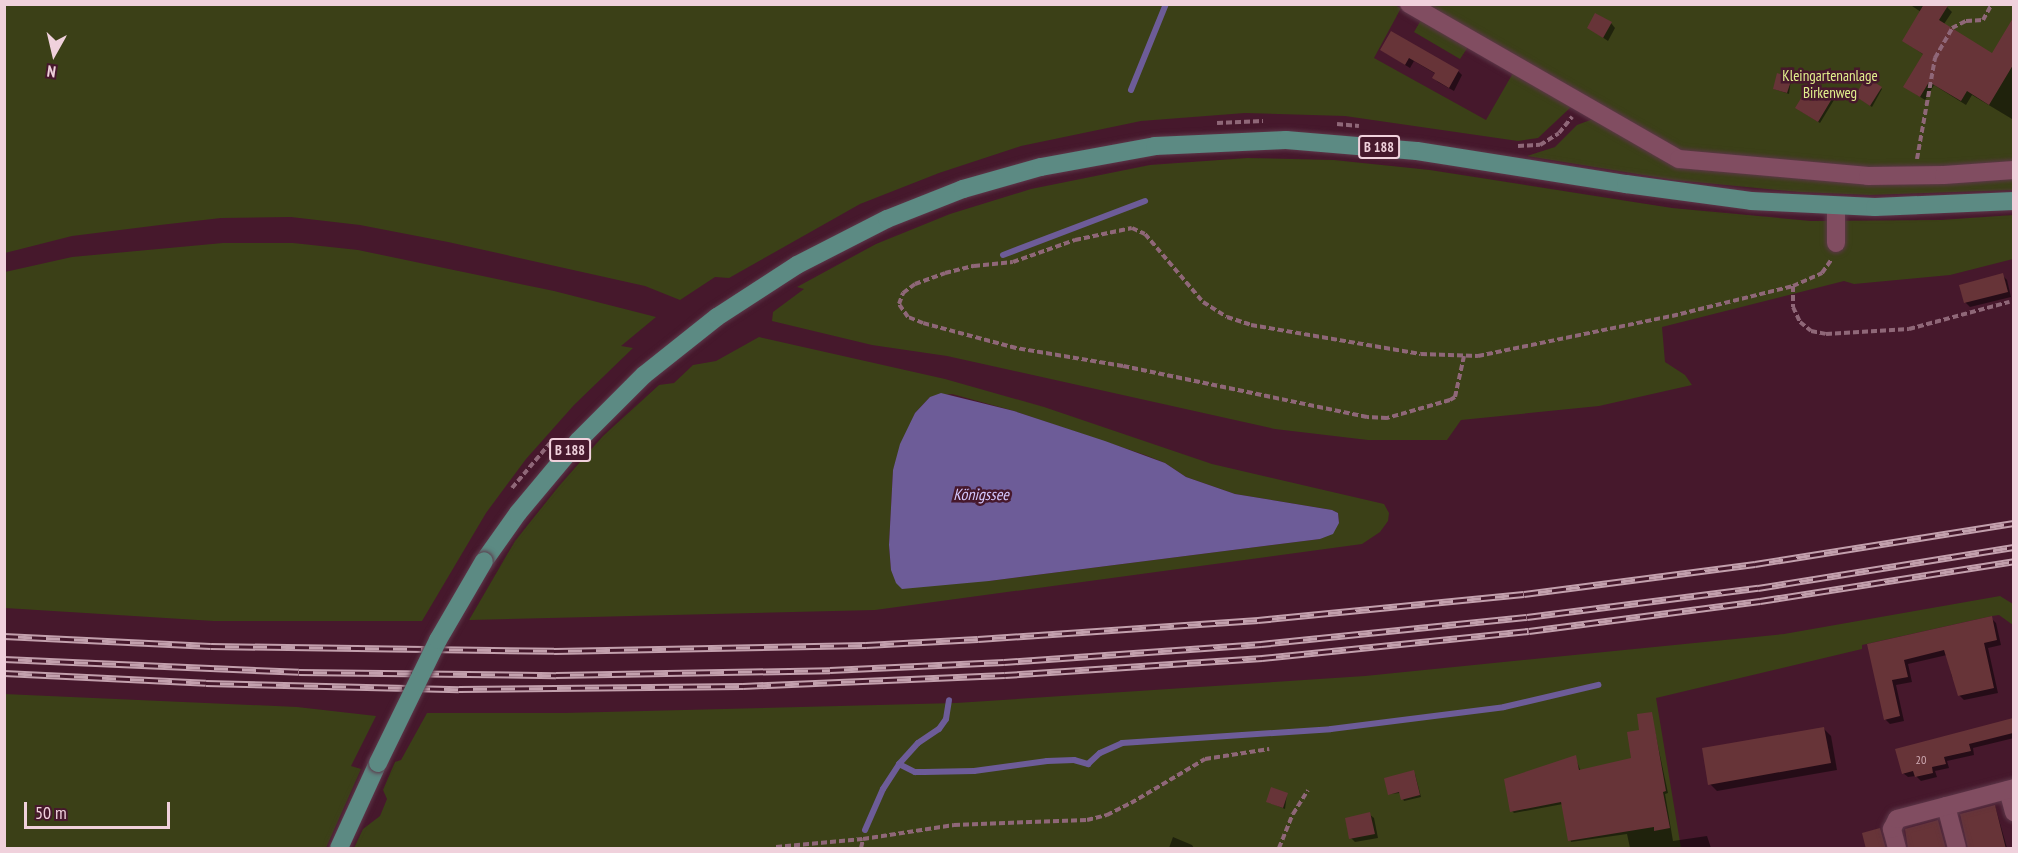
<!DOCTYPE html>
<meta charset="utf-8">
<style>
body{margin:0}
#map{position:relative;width:2018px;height:853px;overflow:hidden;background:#46182c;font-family:"PT Sans Narrow",sans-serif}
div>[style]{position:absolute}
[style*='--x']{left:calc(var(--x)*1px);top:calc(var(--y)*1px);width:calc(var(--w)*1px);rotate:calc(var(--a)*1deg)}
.green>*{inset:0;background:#3b4017}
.water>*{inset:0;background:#6d5c98}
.shadow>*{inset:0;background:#0007}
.stream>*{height:6px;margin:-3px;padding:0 3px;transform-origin:3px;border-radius:3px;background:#6d5c98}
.building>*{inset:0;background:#673438}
.path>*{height:4px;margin-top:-2px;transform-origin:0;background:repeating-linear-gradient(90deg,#8f6778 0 6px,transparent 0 9px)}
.roads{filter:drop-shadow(0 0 2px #5d3749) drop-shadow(0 0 2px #5d3749)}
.minor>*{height:18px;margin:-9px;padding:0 9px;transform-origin:9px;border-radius:9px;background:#814d61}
.major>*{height:18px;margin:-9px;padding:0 9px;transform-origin:9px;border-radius:9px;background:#5c8a83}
.rail>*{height:7px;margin-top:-3.5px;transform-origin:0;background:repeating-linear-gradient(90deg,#46182c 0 14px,#c3a0ad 0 28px);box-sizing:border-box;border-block:2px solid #c3a0ad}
.bridges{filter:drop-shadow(0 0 2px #5d3749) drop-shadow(0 0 2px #5d3749)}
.major-bridge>*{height:18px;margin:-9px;padding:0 9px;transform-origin:9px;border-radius:9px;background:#5c8a83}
span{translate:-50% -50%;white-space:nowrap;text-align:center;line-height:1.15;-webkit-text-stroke:5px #46182c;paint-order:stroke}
.number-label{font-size:12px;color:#ceaab3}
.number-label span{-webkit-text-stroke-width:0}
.shield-label span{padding:2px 4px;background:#46182c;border:2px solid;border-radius:4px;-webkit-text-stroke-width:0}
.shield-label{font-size:14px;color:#f0d1dc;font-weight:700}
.park-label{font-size:15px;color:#e1ef8c}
.water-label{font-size:16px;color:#d4c7fd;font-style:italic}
.frame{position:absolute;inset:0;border:6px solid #f0d1dc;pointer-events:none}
.north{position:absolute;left:24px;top:24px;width:60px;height:60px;-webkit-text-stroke:4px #46182c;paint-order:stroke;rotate:188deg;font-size:16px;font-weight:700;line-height:24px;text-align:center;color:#f0d1dc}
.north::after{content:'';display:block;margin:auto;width:21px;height:27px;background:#f0d1dc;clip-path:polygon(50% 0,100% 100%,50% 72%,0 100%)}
.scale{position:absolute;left:24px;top:802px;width:146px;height:27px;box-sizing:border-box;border:3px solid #f0d1dc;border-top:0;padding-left:8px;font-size:18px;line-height:21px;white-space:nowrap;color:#f0d1dc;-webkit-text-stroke:4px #46182c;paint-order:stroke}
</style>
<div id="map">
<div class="green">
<i style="clip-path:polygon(5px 5px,1394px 5px,1401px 8px,1374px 58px,1486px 120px,1513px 73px,1571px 107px,1538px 138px,1518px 141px,1345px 116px,1245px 113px,1141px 121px,1021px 146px,939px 173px,860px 204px,729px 278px,715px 277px,680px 300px,645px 286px,448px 242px,360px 225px,291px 217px,221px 218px,160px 225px,72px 236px,5px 253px)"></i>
<i style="clip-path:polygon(1418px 5px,2013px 5px,2013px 164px,1901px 170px,1676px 152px)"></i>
<i style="clip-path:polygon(1421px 20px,1468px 47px,1460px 59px,1414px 32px)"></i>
<i style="clip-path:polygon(1593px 119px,1681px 166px,2013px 178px,2013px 190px,1870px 195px,1799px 192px,1674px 180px,1527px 156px,1555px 147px,1577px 125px)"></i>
<i style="clip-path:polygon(1247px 158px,1334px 160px,1430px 170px,1672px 208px,1811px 221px,1941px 220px,2013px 215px,2013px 259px,1950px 275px,1854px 284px,1844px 281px,1662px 327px,1665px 362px,1685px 375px,1692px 385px,1599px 406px,1461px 420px,1447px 440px,1368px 440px,1275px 429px,947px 356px,872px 345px,772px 321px,773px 312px,804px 289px,797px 287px,876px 244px,950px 214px,1031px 189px,1150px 165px)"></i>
<i style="clip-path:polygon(223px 243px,293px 243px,358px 250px,554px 291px,656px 317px,621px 346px,633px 348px,574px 405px,526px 459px,486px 513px,422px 621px,214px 621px,5px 608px,5px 272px,72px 257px)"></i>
<i style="clip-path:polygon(evenodd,759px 337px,945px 379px,1044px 407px,1212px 464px,1384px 504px,1389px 513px,1388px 521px,1380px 532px,1362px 544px,875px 610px,469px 620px,515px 541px,559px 486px,603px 436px,659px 385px,674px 383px,693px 365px,716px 361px,759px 337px,952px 394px,1014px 411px,1145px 455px,1165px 463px,1186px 477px,1235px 494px,1332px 510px,1338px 513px,1339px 523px,1320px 539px,989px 581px,891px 569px,889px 545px,893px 470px,915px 413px,930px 397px,952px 394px)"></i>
<i style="clip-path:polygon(2000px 596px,2013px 604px,2013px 625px,1999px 615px,1992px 616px,1862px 645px,1862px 649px,1656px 698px,1681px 848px,354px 848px,363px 829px,380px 816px,387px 799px,383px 790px,395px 762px,401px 760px,427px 713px,564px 713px,956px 703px,1365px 676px,1784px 634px)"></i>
<i style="clip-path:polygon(4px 694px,297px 707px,376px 716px,351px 766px,361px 769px,326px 848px,5px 848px)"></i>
</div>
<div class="water">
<i style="clip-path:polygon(941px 393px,1014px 411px,1105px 441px,1165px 463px,1186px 477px,1235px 494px,1332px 510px,1338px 513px,1339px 523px,1333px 534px,1320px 539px,989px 581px,902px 589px,896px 583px,891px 570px,889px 545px,893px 470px,900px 444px,915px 413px,930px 397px)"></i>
</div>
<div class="shadow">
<i style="clip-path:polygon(1909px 4px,1942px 4px,1947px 7px,1952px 12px,1944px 24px,1992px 55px,2004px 35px,2014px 41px,2012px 119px,1972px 95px,1966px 105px,1934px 85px,1925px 100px,1905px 87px,1924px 55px,1904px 41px,1921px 12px)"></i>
<i style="clip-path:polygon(1611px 23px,1615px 28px,1608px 41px,1589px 28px)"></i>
<i style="clip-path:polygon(1381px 50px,1458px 71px,1462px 75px,1454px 91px,1438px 82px,1434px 78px,1436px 74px,1414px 61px,1410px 68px)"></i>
<i style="clip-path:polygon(1791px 79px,1789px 94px,1774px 89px)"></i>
<i style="clip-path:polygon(1881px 88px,1882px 89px,1872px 107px,1859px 98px)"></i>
<i style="clip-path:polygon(1821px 89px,1837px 95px,1820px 123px,1799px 110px,1812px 103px)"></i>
<i style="clip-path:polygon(2002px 275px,2007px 280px,2011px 297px,1970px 307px,1965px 302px)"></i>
<i style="clip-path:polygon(1991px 618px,1996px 623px,2001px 645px,1988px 648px,1998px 693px,1964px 700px,1959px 695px,1956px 681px,1952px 677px,1947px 655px,1908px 664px,1912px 682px,1896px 685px,1904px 721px,1890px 724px,1885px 719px,1868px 645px)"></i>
<i style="clip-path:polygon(1651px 713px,1668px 793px,1665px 794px,1673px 841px,1707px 836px,1711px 848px,1630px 848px,1627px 834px,1571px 842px,1563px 804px,1514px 813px,1512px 811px,1575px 757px,1581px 772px,1633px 759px,1640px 732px)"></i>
<i style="clip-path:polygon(2014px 720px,2014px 738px,1973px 748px,1974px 755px,1947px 761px,1949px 768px,1935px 771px,1937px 777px,1921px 781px,1916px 776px,1908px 777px,1903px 773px,1896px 750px)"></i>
<i style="clip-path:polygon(1824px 729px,1831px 736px,1837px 770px,1717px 791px,1710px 784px)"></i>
<i style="clip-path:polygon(1415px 774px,1421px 797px,1404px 801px,1400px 793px,1389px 794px)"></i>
<i style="clip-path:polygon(1287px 794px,1285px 809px,1268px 802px)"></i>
<i style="clip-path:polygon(1995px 806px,2007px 848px,1969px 848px)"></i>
<i style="clip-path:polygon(1369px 814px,1374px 818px,1378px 838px,1355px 842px,1351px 838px)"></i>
<i style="clip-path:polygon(1173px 837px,1192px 845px,1194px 848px,1169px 848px)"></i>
</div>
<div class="stream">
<i style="--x:1131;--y:90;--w:93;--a:-67.9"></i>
<i style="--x:1003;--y:255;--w:152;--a:-20.8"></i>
<i style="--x:899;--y:764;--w:18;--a:27"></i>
<i style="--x:915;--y:772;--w:9;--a:0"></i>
<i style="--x:924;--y:772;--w:50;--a:-1.1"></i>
<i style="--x:974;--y:771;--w:74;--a:-7.8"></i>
<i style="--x:1047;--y:761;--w:27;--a:-2"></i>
<i style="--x:1074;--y:760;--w:15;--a:16"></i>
<i style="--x:1088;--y:764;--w:16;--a:-43"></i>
<i style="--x:1100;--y:753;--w:24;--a:-24"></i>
<i style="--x:1122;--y:743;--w:209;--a:-3.8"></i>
<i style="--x:1331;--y:729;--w:174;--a:-7.2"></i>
<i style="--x:1504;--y:707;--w:97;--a:-13.2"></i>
<i style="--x:865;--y:830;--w:45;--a:-66.3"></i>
<i style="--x:883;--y:789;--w:30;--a:-57"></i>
<i style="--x:899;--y:764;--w:28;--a:-48"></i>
<i style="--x:918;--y:743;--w:25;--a:-34"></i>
<i style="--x:939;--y:729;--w:12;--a:-55"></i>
<i style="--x:946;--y:719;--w:19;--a:-81"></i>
</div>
<div class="building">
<i style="clip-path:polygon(1924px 4px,1949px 4px,1939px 20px,1992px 53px,2013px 18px,2013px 65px,1989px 105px,1967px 91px,1961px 101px,1929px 82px,1920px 97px,1903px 87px,1923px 54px,1902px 41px)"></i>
<i style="clip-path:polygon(1595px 13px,1612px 22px,1603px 38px,1587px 28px)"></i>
<i style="clip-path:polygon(1391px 31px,1459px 70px,1449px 88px,1432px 78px,1435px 73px,1409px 58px,1405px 65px,1380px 50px)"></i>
<i style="clip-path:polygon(1777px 73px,1792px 78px,1787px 93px,1773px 89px)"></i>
<i style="clip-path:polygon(1866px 77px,1882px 87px,1870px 106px,1855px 96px)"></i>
<i style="clip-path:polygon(1820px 87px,1836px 92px,1818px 122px,1795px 108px,1803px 95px,1811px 101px)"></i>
<i style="clip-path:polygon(2003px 273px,2008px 292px,1964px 303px,1959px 285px)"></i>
<i style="clip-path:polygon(1992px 616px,1997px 640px,1984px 643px,1994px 688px,1958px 696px,1944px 650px,1904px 660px,1908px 677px,1892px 680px,1900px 716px,1884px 720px,1867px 644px)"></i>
<i style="clip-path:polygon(1652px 712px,1666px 791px,1663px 792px,1670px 828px,1654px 831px,1654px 827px,1568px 841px,1561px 802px,1510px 812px,1504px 779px,1576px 755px,1579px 770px,1631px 758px,1627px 732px,1639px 730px,1637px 714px)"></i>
<i style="clip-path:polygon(2013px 718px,2013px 733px,1969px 744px,1971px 751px,1944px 757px,1946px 764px,1932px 767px,1933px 773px,1915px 777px,1913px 771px,1902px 774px,1895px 749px)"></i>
<i style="clip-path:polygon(1824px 727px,1831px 763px,1708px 785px,1702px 748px)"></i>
<i style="clip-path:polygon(1414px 770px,1420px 795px,1401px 800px,1399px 792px,1388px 795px,1384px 778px)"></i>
<i style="clip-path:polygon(1271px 787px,1288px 793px,1283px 808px,1266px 802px)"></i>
<i style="clip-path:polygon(1995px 805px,2006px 849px,1968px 849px,1960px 814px)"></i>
<i style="clip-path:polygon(1370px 812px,1375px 834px,1349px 839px,1345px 818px)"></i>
<i style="clip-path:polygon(1938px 820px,1946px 849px,1908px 849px,1905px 829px)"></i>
<i style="clip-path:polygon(1880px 828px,1886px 849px,1866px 849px,1862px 833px)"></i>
</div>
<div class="path">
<i style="--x:1217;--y:123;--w:46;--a:-2.5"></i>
<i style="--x:1337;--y:124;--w:22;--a:5"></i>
<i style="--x:1518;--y:146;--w:22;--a:-3"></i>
<i style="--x:1540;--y:145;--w:22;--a:-32"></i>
<i style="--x:1559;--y:133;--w:21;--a:-51"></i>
<i style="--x:1917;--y:159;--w:103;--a:-79.9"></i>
<i style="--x:1935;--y:58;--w:34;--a:-60"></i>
<i style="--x:1952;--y:28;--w:16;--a:-27"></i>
<i style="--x:1966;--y:21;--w:17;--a:-3"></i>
<i style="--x:1983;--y:20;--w:18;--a:-61"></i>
<i style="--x:1793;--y:286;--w:21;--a:90"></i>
<i style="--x:1793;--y:307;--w:17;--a:65"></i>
<i style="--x:1800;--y:322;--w:14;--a:39"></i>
<i style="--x:1811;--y:331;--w:15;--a:11"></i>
<i style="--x:1826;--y:334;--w:83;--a:-3.4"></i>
<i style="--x:1909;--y:329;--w:104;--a:-15.1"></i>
<i style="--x:1464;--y:356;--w:42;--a:102.4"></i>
<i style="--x:1455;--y:397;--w:6;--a:149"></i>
<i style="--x:1450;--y:400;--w:66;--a:164.1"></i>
<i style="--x:1387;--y:418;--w:20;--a:-177"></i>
<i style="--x:1367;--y:417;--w:249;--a:-168.2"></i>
<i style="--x:1123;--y:366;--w:109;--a:-170.5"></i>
<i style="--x:1016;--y:348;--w:96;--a:-165"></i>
<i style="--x:923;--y:323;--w:16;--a:-158"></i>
<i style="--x:908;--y:317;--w:16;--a:-125"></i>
<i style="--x:899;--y:304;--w:12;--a:-70"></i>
<i style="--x:903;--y:293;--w:15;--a:-37"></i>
<i style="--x:915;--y:284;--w:32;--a:-20"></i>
<i style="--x:945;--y:273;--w:30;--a:-14"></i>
<i style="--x:974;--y:266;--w:39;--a:-6"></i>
<i style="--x:1013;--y:262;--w:66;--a:-19.5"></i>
<i style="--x:1075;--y:240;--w:58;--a:-11.9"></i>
<i style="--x:1132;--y:228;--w:14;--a:25"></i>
<i style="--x:1145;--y:234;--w:89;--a:49.5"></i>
<i style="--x:1203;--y:302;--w:28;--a:32"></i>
<i style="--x:1227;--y:317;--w:25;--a:18"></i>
<i style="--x:1251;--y:325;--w:172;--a:9.7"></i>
<i style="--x:1421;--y:354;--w:57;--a:2"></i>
<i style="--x:1478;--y:356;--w:198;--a:-11.7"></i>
<i style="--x:1672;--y:316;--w:125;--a:-13.9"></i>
<i style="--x:1793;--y:286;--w:32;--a:-24"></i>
<i style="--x:1822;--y:273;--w:16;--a:-55"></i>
<i style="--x:512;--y:488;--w:59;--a:-49.8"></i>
<i style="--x:776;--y:847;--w:87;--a:-5.3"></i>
<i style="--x:863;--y:839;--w:92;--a:-8.7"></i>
<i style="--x:954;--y:825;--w:133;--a:-2.2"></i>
<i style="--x:1087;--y:820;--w:21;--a:-14"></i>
<i style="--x:1107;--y:815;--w:27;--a:-27"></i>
<i style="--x:1131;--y:803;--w:86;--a:-30.7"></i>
<i style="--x:1205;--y:759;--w:65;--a:-8.9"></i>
<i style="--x:861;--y:848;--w:9;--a:-77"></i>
<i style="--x:1279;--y:848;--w:37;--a:-68"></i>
<i style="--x:1293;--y:814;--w:28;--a:-58"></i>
</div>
<div class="roads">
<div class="minor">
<i style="--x:1409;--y:4;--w:311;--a:29.9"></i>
<i style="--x:1679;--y:159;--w:190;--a:5.1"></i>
<i style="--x:1868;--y:176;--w:76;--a:-0.8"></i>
<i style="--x:1944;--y:175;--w:70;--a:-4.1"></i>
<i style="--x:1836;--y:243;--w:37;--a:-90"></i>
<i style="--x:2008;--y:790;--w:23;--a:75"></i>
<i style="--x:1946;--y:806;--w:43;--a:75.3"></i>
<i style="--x:1897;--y:848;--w:20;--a:-105"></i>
<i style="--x:1892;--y:829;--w:11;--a:-63"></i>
<i style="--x:1897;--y:819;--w:121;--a:-14.8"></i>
</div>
<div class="major">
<i style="--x:484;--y:561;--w:59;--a:-54.7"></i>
<i style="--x:518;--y:513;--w:95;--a:-50.1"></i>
<i style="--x:579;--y:440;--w:92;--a:-45"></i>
<i style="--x:644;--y:375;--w:93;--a:-38.5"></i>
<i style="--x:717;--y:317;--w:95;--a:-33"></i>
<i style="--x:797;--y:265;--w:101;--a:-27.1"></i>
<i style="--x:887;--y:219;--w:82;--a:-21.5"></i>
<i style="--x:963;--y:189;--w:81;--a:-15.8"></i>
<i style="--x:1041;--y:167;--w:116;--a:-10.4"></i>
<i style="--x:1155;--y:146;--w:131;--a:-2.6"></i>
<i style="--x:1286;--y:140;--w:131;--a:4.8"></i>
<i style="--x:1417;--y:151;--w:212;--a:9"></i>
<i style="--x:1626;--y:184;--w:126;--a:7.7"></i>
<i style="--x:1751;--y:201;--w:124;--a:2.8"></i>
<i style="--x:1875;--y:207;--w:139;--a:-2.5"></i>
<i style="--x:339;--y:848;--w:94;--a:-65.4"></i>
</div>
</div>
<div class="rail">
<i style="--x:4;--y:636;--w:207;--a:2.8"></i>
<i style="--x:211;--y:646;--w:343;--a:0.8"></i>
<i style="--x:554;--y:651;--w:312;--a:-1.1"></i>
<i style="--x:866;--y:645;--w:112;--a:-3.1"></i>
<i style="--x:978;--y:639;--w:281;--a:-3.9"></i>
<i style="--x:1258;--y:620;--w:267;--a:-5.6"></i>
<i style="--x:1524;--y:594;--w:233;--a:-7.4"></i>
<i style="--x:1755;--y:564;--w:262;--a:-9"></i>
<i style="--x:4;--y:659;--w:295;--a:2.5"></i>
<i style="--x:299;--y:672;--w:257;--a:0.7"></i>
<i style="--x:556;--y:675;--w:274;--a:-1"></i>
<i style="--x:830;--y:670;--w:174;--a:-2.6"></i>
<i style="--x:1004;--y:662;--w:258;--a:-4"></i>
<i style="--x:1261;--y:644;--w:267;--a:-5.8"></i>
<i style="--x:1527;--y:617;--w:233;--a:-7.2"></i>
<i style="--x:1758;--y:588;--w:259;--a:-9.1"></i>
<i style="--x:4;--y:673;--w:202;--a:2.8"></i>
<i style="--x:206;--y:683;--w:253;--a:1.4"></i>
<i style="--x:459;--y:689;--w:284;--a:-0.6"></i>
<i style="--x:743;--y:686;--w:262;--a:-2.4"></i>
<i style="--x:1005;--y:675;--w:258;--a:-3.8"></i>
<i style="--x:1262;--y:658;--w:268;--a:-5.8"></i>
<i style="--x:1529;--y:631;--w:233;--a:-7.4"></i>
<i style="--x:1760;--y:601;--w:257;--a:-8.9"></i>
</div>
<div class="bridges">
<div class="major-bridge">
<i style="--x:378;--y:763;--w:137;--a:-64"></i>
<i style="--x:438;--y:640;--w:91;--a:-59.8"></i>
</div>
</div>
<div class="number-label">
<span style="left:1921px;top:760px">20</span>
</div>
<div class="shield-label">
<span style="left:1379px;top:147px">B 188</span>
<span style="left:570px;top:450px">B 188</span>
</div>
<div class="park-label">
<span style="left:1830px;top:84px">Kleingartenanlage<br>Birkenweg</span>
</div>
<div class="water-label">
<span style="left:981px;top:494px">Königssee</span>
</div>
<div class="frame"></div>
<div class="north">N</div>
<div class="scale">50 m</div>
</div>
